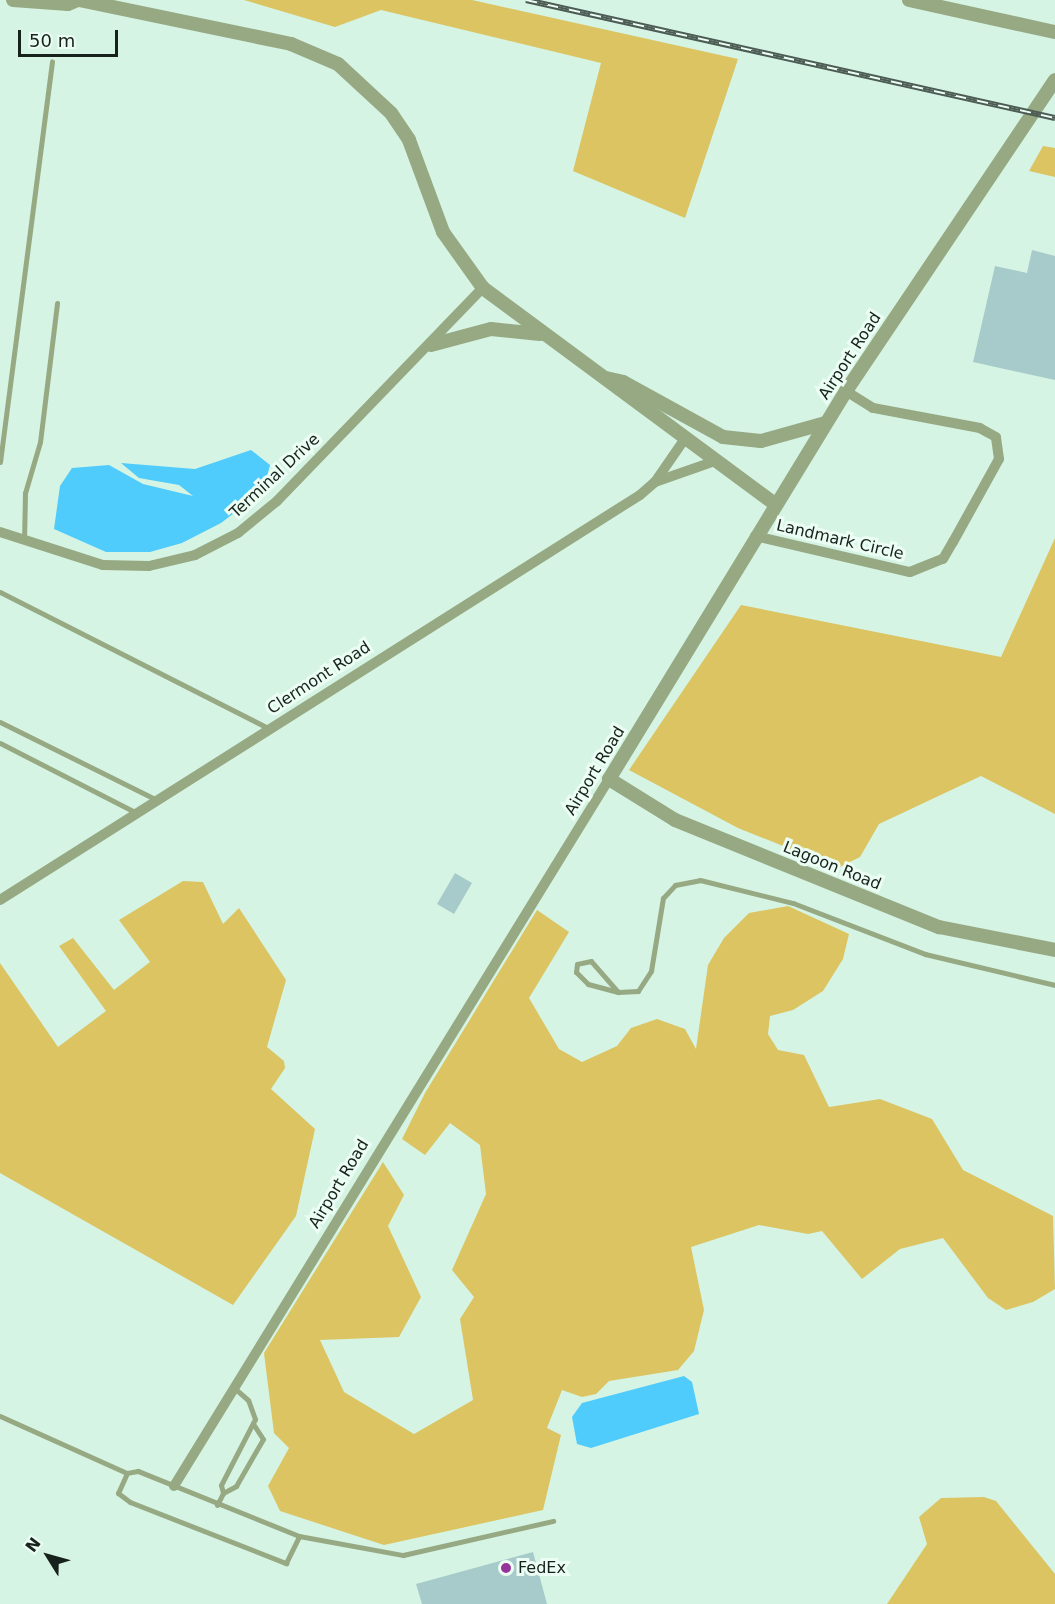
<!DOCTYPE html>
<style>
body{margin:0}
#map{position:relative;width:1055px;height:1604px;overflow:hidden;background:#d6f4e4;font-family:"DejaVu Sans",sans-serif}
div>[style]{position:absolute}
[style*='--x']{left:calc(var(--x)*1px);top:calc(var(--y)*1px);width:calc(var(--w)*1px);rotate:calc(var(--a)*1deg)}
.green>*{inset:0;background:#dbc461}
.water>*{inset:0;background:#4fcbfc}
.building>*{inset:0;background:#a7cbca}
.service>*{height:5px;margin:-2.5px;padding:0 2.5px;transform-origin:2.5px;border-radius:2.5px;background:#96a983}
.minor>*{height:10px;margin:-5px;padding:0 5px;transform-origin:5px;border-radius:5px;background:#96a983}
.tertiary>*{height:14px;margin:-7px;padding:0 7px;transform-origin:7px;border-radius:7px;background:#96a983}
.rail>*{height:6px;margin-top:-3px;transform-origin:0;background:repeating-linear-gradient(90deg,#ecfef4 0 11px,#4c5c54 0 22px);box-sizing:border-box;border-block:2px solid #4c5c54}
.dots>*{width:16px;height:16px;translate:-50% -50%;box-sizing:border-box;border:3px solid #ecfef4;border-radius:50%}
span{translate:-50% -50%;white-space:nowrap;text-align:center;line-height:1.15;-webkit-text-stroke:6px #ecfef4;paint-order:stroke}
.street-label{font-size:16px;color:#17221c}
.poi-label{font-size:16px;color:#17221c}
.left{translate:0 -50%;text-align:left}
.north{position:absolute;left:18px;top:1526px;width:60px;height:60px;-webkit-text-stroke:4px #ecfef4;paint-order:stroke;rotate:307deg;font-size:16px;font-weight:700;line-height:24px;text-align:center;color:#17221c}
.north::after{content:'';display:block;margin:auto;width:21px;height:27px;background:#17221c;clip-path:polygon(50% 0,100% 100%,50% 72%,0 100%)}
.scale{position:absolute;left:18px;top:30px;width:100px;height:27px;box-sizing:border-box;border:3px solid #17221c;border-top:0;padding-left:8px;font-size:18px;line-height:21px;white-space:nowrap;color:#17221c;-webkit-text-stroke:4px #ecfef4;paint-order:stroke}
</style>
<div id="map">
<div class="green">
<i style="clip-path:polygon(244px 0,472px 0,738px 59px,685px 218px,573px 171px,601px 63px,381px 10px,335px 27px)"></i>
<i style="clip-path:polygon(1043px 146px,1055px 148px,1055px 177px,1029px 171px)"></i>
<i style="clip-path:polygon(1055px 538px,1055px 814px,981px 776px,879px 824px,860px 857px,838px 868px,738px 828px,629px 770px,741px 605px,1001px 657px)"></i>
<i style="clip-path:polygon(183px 881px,203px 882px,223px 924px,239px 908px,286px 980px,267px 1047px,284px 1061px,285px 1068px,271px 1089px,315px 1129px,296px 1216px,233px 1305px,0 1173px,0 963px,58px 1047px,106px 1011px,59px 946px,73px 938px,114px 990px,150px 962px,119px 920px)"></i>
<i style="clip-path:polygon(788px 906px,849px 934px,843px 959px,823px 991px,793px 1010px,770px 1016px,768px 1034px,778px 1050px,804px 1055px,829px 1107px,880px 1099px,932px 1119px,963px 1170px,1053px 1216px,1055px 1289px,1033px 1302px,1006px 1310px,988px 1298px,943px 1238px,900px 1249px,862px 1279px,822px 1231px,808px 1234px,759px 1225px,691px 1247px,704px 1310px,694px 1351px,678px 1370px,609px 1381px,596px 1394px,582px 1397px,562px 1390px,547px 1428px,561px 1435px,543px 1510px,384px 1545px,280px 1511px,268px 1486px,289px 1448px,274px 1433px,264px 1353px,383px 1162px,404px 1195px,388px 1226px,421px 1297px,399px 1337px,320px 1340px,344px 1392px,414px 1434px,473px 1400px,460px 1319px,474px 1297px,452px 1270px,486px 1194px,480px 1145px,450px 1123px,425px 1155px,402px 1139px,425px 1093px,537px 910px,569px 932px,529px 998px,559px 1049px,582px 1062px,617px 1046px,631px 1028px,657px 1019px,685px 1029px,696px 1049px,708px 965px,724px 938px,749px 913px)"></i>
<i style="clip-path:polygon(984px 1497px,996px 1501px,1055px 1574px,1055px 1604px,887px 1604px,927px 1544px,919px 1517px,941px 1498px)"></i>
</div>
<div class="water">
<i style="clip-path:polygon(251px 450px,270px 465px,263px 491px,221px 523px,182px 543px,150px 552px,106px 552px,54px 529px,60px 486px,72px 468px,109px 465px,143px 484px,193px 496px,179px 485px,139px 478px,121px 463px,195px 469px)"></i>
<i style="clip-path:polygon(684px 1376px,692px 1382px,699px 1414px,591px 1448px,577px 1444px,572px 1417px,582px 1403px)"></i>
</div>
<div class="building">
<i style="clip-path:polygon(1032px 250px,1055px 256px,1055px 380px,973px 362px,995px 266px,1027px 273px)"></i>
<i style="clip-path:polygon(455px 873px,472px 883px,454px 914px,437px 904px)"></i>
<i style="clip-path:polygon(533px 1552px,547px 1604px,422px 1604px,416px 1584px)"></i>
</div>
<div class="service">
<i style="--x:0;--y:462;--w:404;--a:-82.6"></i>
<i style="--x:24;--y:541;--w:48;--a:-88.8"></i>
<i style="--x:25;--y:493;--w:53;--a:-73.6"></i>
<i style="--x:40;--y:442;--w:140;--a:-83"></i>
<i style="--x:0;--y:592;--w:301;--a:26.9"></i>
<i style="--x:0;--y:722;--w:173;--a:26.4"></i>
<i style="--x:0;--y:743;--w:152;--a:27.1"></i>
<i style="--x:618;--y:992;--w:41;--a:-131.1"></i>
<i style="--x:591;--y:961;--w:14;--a:168"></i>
<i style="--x:577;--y:964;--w:8;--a:97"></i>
<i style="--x:576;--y:972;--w:17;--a:45"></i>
<i style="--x:588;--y:984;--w:31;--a:15"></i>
<i style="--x:618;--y:992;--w:20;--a:-3"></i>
<i style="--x:638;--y:991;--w:24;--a:-57"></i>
<i style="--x:651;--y:971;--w:74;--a:-80.7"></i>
<i style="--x:663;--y:898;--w:18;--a:-47"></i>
<i style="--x:675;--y:885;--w:25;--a:-11"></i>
<i style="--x:700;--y:880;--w:96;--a:13.9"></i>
<i style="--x:793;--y:903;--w:142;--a:21.1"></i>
<i style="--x:925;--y:954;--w:134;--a:13.4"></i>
<i style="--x:0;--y:1416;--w:139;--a:24.2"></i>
<i style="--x:223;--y:1493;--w:15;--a:-28"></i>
<i style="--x:236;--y:1486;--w:54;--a:-60.1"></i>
<i style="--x:263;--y:1439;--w:17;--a:-123"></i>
<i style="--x:217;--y:1505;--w:13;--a:-63"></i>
<i style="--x:223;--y:1493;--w:8;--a:-104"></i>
<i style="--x:221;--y:1485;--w:74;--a:-62.7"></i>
<i style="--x:255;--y:1419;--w:20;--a:-110"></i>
<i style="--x:248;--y:1400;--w:18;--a:-139"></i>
<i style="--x:299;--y:1536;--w:174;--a:-158"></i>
<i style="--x:138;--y:1471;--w:11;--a:170"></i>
<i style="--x:127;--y:1473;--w:22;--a:114"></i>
<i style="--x:118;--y:1493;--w:15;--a:37"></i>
<i style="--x:130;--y:1502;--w:168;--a:21.4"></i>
<i style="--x:286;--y:1563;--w:30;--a:-64"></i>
<i style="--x:299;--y:1536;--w:106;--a:10.4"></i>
<i style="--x:403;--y:1555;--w:154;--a:-12.8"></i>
</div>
<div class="minor">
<i style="--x:655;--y:482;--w:64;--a:-19.3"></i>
<i style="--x:0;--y:532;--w:108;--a:17.8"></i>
<i style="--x:103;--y:565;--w:46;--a:1.2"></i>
<i style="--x:149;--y:566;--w:47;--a:-13.4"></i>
<i style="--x:195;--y:555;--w:48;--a:-27.1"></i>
<i style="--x:238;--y:533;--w:50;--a:-39.4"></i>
<i style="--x:277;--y:501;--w:296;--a:-46"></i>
<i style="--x:755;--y:536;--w:159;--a:13.1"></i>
<i style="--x:910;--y:572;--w:35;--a:-22"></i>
<i style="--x:943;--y:559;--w:20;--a:-60"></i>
<i style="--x:953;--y:542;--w:95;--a:-61"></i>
<i style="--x:999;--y:459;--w:22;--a:-98"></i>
<i style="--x:996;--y:437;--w:18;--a:-151"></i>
<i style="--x:980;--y:428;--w:109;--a:-169.4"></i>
<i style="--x:873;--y:408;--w:32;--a:-148"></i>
<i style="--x:0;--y:900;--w:757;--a:-32.33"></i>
<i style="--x:640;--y:495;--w:20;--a:-41"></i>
<i style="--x:655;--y:482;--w:51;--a:-55.4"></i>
<i style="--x:174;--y:1486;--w:830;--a:-58.4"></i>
</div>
<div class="tertiary">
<i style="--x:13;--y:0;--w:55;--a:4.2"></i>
<i style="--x:68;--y:4;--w:11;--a:-22"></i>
<i style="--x:79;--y:0;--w:217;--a:11.7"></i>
<i style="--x:291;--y:44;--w:51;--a:23.1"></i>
<i style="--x:338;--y:64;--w:72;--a:42.8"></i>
<i style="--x:391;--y:113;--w:32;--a:56"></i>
<i style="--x:409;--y:140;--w:98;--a:69.7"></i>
<i style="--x:443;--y:232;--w:69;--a:54.5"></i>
<i style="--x:483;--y:288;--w:363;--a:36.5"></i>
<i style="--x:909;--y:0;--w:149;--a:12.4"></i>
<i style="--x:1055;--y:80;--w:375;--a:123.9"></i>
<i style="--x:846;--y:391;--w:455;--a:121.4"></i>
<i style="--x:609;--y:779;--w:78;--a:31.8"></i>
<i style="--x:675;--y:820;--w:285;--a:22.1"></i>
<i style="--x:939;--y:927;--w:118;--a:11.2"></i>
<i style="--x:431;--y:345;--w:62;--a:-14.9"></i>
<i style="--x:491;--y:329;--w:49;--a:5.8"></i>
<i style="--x:606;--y:378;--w:17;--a:13"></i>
<i style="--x:623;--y:382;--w:114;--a:28.8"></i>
<i style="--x:723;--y:437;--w:38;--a:6"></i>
<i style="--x:761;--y:441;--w:67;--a:-15.5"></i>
</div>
<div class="rail">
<i style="--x:526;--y:0;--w:542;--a:12.57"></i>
</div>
<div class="dots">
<i style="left:506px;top:1568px;background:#97349a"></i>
</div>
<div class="street-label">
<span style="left:850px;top:356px;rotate:-57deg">Airport Road</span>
<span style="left:275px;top:476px;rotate:-43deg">Terminal Drive</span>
<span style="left:840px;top:540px;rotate:13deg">Landmark Circle</span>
<span style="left:319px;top:678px;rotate:-33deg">Clermont Road</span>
<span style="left:595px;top:771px;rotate:-59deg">Airport Road</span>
<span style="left:832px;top:866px;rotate:22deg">Lagoon Road</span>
<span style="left:339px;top:1184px;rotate:-59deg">Airport Road</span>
</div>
<div class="poi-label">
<span class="left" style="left:518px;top:1568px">FedEx</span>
</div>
<div class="north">N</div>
<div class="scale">50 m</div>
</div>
